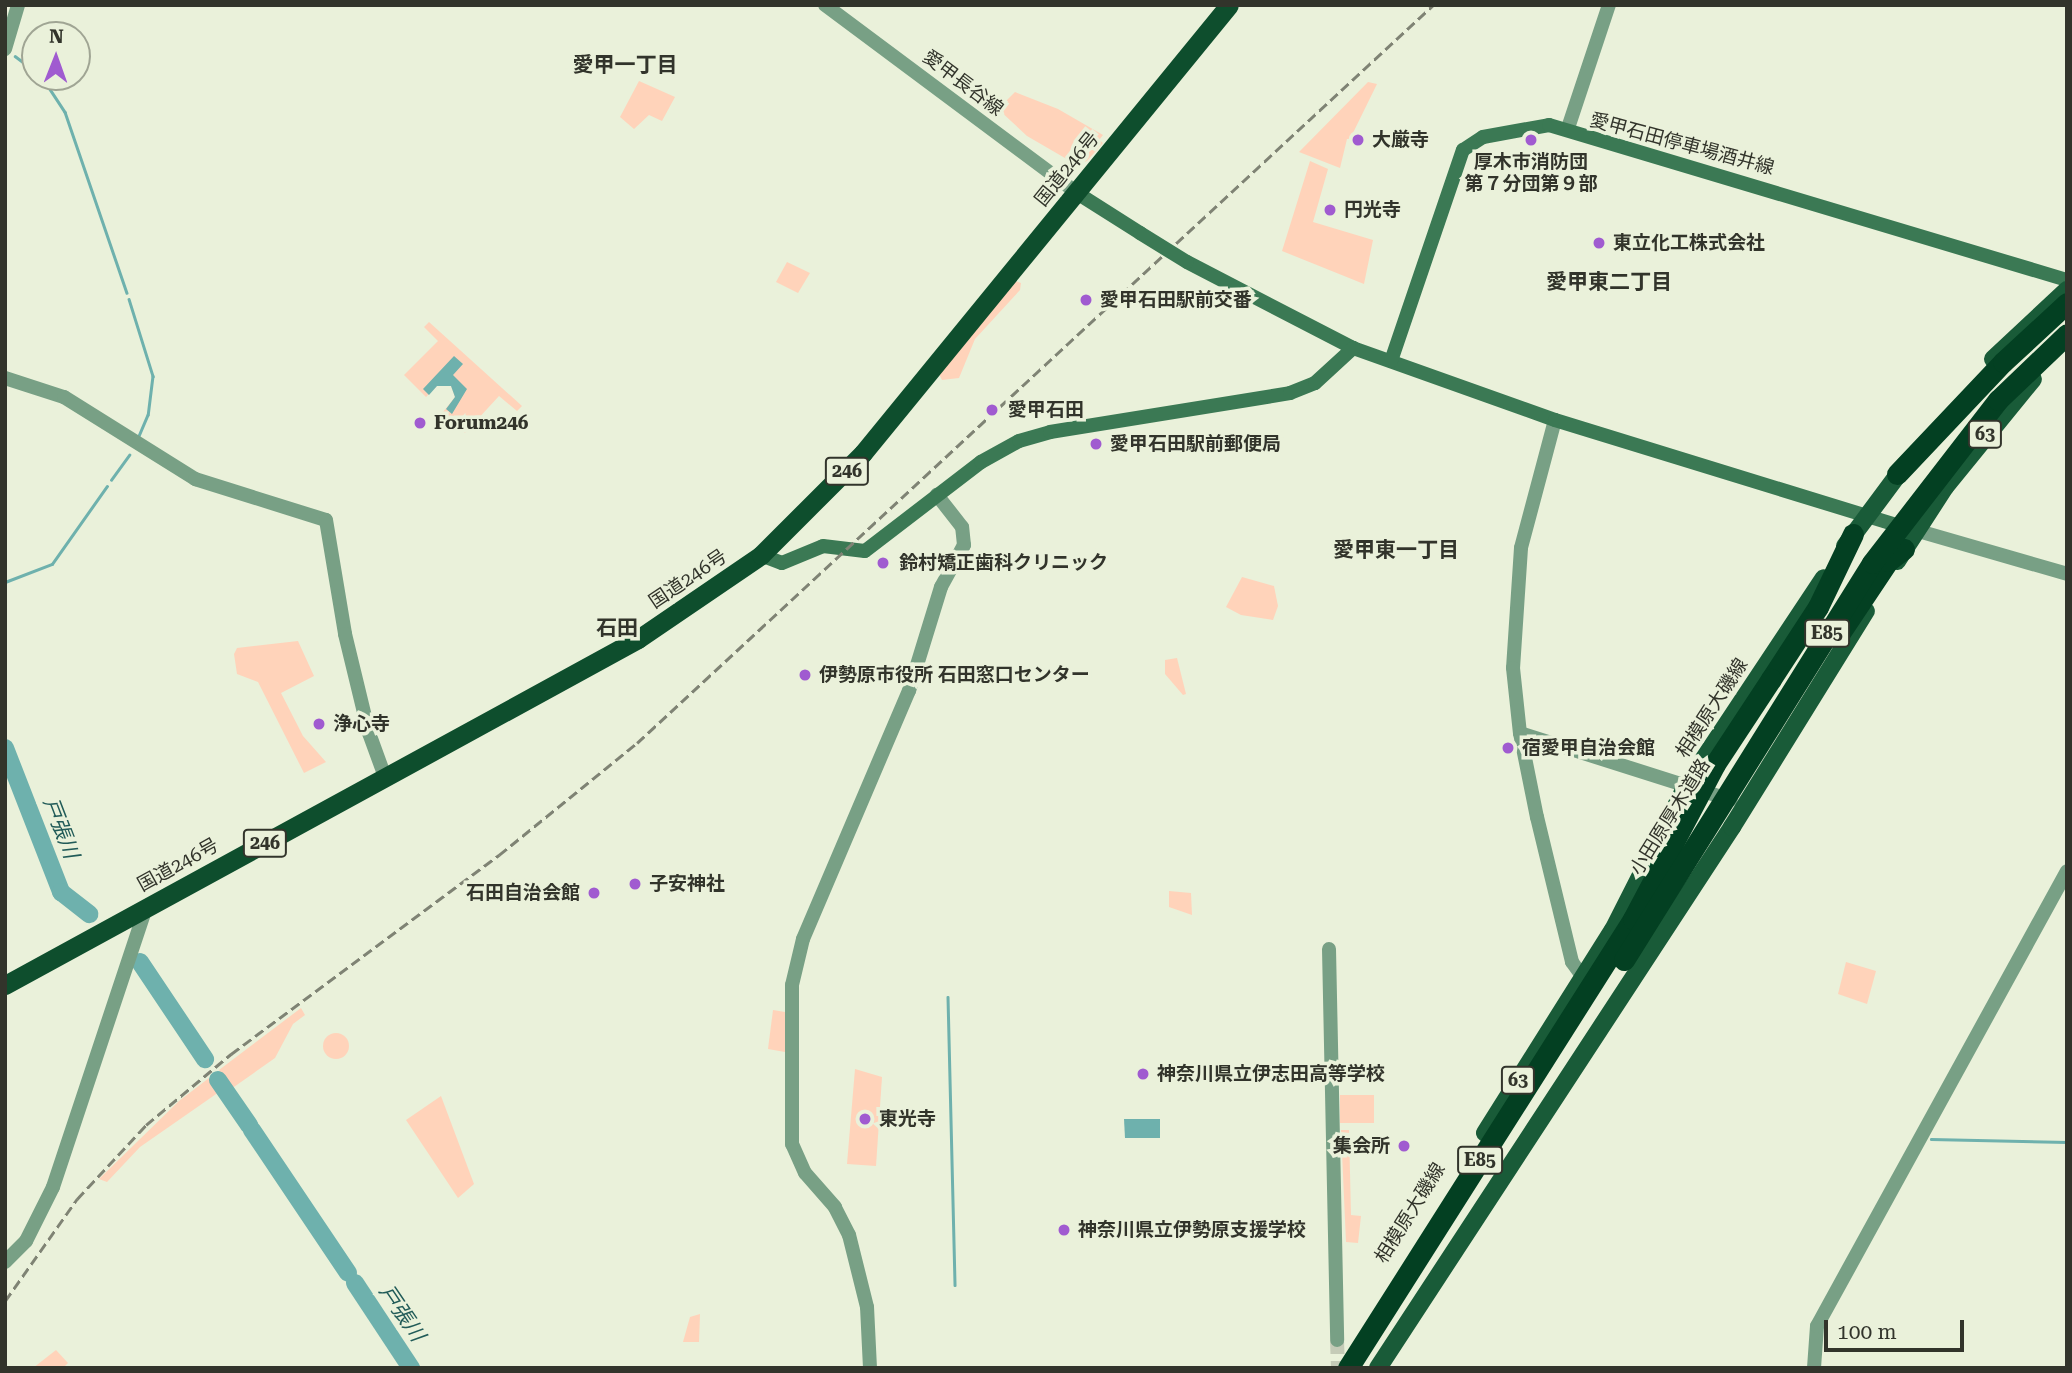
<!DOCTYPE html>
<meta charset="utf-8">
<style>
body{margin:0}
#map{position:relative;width:2072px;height:1373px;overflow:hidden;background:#eaf1da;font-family:"Roboto Serif","Noto Sans JP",serif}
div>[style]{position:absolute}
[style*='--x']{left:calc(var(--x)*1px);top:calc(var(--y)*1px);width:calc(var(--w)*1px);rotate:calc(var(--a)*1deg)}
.green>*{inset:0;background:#ffd3ba}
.round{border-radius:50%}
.water>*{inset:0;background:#6eb1ad}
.stream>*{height:2.5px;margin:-1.25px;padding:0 1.25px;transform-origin:1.25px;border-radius:1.25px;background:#6eb1ad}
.river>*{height:18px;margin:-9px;padding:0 9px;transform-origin:9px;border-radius:9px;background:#6eb1ad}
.tertiary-tunnel>*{height:14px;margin-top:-7px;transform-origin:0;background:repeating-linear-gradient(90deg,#c5cbb7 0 14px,transparent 0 21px)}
.tertiary>*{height:14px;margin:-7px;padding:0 7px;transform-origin:7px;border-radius:7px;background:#78a085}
.secondary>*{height:14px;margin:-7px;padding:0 7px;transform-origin:7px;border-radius:7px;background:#3b7954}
.primary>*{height:18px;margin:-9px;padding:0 9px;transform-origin:9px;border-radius:9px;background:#195b38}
.trunk>*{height:19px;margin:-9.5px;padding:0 9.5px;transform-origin:9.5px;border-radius:9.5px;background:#0e4e2d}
.motorway>*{height:21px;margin:-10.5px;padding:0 10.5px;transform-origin:10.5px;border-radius:10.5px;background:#034022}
.rail>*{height:2.5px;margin-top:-1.25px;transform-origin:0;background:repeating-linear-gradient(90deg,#7f8374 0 10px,transparent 0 15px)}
.secondary-bridge>*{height:14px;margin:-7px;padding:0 7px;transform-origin:7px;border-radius:7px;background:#3b7954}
.motorway-bridge>*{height:21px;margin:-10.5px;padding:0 10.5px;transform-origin:10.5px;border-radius:10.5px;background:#034022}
.dots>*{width:19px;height:19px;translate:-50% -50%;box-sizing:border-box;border:4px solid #eaf1da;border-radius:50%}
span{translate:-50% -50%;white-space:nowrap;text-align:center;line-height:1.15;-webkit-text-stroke:7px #eaf1da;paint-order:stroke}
.shield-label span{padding:2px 5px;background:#eaf1da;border:2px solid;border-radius:5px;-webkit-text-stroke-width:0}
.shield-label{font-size:18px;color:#32342b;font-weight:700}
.street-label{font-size:19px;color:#32342b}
.poi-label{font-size:19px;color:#32342b;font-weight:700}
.left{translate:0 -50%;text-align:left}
.right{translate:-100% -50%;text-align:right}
.neighbourhood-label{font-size:21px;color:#32342b;font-weight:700}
.water-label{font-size:21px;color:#215b58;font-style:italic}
.frame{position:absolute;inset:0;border:7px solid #32342b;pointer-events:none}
.north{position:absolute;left:21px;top:21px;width:70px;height:70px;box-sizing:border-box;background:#eaf1da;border:2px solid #a0a594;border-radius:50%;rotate:1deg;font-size:19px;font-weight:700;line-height:28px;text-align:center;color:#32342b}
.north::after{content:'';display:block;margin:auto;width:24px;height:32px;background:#a05bd0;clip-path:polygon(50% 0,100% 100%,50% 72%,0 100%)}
.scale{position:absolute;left:1824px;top:1320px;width:140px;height:32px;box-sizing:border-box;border:4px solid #32342b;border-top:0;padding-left:9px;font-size:21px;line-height:24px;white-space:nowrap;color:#32342b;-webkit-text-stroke:5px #eaf1da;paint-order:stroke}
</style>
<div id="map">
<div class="green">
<i style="clip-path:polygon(639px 81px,675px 97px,662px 121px,649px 115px,634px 129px,620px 117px)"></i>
<i style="clip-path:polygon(1368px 82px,1377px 84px,1350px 139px,1347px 139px,1340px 168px,1299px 152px)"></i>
<i style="clip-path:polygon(1015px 92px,1058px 109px,1103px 135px,1099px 140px,1103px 143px,1087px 161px,1077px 165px,1027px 136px,998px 109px)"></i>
<i style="clip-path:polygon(1310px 161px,1328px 169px,1313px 222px,1373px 240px,1364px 284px,1282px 251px)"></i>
<i style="clip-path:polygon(787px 262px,810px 273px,798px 293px,776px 282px)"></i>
<i style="clip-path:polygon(1015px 281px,1021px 283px,1020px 290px,975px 339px,959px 378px,942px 380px,939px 374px)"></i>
<i style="clip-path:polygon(429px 322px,522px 406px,517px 411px,499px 396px,465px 433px,443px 412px,455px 397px,451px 386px,437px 386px,426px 397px,404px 375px,438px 341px,424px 327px)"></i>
<i style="clip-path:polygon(1242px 577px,1274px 586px,1278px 606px,1273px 620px,1241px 615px,1226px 607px)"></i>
<i style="clip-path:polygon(298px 641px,314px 676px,281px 693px,303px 736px,326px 762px,304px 773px,258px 682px,237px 674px,234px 654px,237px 648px)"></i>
<i style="clip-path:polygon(1177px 658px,1186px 694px,1183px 695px,1165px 674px,1165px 660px)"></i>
<i style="clip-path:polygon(1169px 891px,1191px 893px,1192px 915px,1169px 907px)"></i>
<i style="clip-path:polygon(1846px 962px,1876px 971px,1867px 1004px,1838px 994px)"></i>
<i style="clip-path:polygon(301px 1008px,305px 1015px,293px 1024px,275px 1058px,231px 1089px,219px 1070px)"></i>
<i style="clip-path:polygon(773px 1010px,785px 1012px,785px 1052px,768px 1049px)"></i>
<i class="round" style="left:323px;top:1033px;width:26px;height:26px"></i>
<i style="clip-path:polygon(855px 1069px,882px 1077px,876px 1166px,847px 1164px)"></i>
<i style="clip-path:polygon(209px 1078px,219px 1092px,140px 1147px,107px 1182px,99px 1179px,179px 1101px)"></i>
<i style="clip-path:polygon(1340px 1095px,1374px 1095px,1374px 1123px,1340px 1123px)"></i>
<i style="clip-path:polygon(441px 1096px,474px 1184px,458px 1198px,406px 1120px)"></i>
<i style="clip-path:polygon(1341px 1130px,1349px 1130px,1351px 1215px,1361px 1216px,1358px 1243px,1346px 1242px)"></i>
<i style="clip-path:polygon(700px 1314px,699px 1342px,683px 1342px,690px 1317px)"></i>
<i style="clip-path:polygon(56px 1350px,68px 1363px,63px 1368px,33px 1368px)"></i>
</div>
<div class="water">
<i style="clip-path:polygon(454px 356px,463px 364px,453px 375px,467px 389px,452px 414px,446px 409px,455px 397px,451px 386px,437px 386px,429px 395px,423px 389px)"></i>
<i style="clip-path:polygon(1124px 1119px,1160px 1119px,1160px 1138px,1125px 1138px)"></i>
</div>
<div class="stream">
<i style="--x:15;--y:56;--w:25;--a:37"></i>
<i style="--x:42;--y:77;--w:42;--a:56.7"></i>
<i style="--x:65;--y:112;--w:191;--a:71.1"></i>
<i style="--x:129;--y:299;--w:81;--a:72.7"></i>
<i style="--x:153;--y:376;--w:39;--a:97"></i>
<i style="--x:148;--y:415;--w:23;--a:113"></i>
<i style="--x:111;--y:480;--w:31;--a:-54"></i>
<i style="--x:5;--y:582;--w:50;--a:-21"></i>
<i style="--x:52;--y:564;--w:95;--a:-54.8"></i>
<i style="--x:948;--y:997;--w:288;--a:88.6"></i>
<i style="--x:1931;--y:1139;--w:136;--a:1.3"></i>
</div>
<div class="river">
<i style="--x:5;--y:748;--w:155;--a:68.7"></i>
<i style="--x:61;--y:892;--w:36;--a:38"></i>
<i style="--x:140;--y:962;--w:117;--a:56.2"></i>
<i style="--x:218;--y:1080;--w:55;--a:55.4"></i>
<i style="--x:252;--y:1130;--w:172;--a:56.1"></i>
<i style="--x:355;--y:1283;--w:102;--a:56.6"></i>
</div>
<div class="tertiary-tunnel">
<i style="--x:1337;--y:1340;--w:28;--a:88"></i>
</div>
<div class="tertiary">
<i style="--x:825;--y:5;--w:314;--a:36.7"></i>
<i style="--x:5;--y:49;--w:46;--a:-73.5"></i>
<i style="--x:1568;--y:128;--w:130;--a:-71.6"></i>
<i style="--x:5;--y:378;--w:62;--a:17.9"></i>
<i style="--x:64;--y:397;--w:155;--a:32"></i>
<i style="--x:195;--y:479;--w:137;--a:17.4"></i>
<i style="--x:326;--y:520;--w:116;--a:80.5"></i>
<i style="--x:345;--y:634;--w:102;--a:76.4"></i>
<i style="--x:369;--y:733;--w:47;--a:70"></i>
<i style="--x:1555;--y:420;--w:132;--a:104.9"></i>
<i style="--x:1521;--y:548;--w:120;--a:93.8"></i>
<i style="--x:1513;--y:668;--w:65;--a:83.9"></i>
<i style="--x:1520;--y:733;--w:86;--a:78.6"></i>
<i style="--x:1537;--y:817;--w:149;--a:76.4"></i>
<i style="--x:1572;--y:962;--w:19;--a:54"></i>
<i style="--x:1915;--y:530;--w:158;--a:16.1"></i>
<i style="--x:1520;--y:733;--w:221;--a:17.6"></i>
<i style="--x:1329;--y:949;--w:391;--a:88.8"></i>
<i style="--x:5;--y:1262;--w:30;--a:-45"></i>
<i style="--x:26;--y:1241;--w:60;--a:-63.4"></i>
<i style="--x:53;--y:1187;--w:292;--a:-71.6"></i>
<i style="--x:870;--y:1368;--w:61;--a:-92.8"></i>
<i style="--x:867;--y:1307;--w:74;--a:-104"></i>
<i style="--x:849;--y:1235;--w:31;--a:-117"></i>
<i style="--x:835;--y:1207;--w:45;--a:-131.4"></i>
<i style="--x:805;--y:1173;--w:32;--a:-114"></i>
<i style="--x:792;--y:1144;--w:159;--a:-90"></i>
<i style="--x:792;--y:985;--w:47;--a:-76.6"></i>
<i style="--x:803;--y:939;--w:270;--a:-66.9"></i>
<i style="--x:909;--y:691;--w:109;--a:-72.9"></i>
<i style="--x:941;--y:587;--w:48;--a:-61.3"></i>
<i style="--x:964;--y:545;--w:18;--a:-96"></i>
<i style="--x:962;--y:527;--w:41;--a:-128"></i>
<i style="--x:1814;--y:1368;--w:42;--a:-85.9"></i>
<i style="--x:1817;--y:1326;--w:519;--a:-61.21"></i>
</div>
<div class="secondary">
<i style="--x:1077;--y:193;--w:75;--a:32.4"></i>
<i style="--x:1187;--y:262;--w:187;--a:27.4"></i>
<i style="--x:1353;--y:348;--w:214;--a:19.6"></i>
<i style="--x:1555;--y:420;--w:367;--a:17.1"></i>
<i style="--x:1391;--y:361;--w:223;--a:-71.2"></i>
<i style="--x:1463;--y:150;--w:24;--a:-33"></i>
<i style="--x:1483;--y:137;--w:67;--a:-10.3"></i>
<i style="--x:1549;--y:125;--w:541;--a:16.66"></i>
<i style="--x:761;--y:555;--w:22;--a:21"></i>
<i style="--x:782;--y:563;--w:44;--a:-22.5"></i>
<i style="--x:823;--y:546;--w:42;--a:6.8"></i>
<i style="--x:865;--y:551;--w:146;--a:-37.5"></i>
<i style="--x:981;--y:462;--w:43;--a:-28.9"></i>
<i style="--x:1019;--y:441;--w:32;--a:-16"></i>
<i style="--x:1050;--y:432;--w:243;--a:-9.2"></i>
<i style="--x:1290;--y:393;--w:27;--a:-22"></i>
<i style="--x:1315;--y:383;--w:52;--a:-42.6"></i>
</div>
<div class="primary">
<i style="--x:1993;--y:359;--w:101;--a:-43"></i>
<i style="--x:1845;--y:546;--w:102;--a:-53.4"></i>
<i style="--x:1897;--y:561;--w:88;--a:-57"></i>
<i style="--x:1945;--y:487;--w:139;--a:-50.8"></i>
<i style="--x:1485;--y:1133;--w:240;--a:-57.8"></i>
<i style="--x:1613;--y:930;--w:164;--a:-63.1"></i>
<i style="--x:1687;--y:784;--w:247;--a:-56.4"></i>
<i style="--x:1378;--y:1368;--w:647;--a:-56.8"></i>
<i style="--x:1732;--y:827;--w:254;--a:-58.2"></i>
</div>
<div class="trunk">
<i style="--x:5;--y:985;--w:721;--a:-28.66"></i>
<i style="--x:638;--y:639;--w:149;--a:-34.3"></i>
<i style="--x:761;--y:555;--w:144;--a:-45"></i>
<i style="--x:863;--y:453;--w:578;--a:-50.75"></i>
</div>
<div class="motorway">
<i style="--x:1897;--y:474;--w:154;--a:-46.6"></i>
<i style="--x:2003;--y:362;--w:87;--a:-42.7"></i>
<i style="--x:1840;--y:633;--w:87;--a:-56.3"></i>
<i style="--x:1888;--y:561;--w:20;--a:-37"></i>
<i style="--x:1771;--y:679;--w:86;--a:-56.9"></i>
<i style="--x:1818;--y:607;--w:81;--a:-64.4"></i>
<i style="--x:1348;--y:1368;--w:532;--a:-57.59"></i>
</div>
<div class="rail">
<i style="--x:5;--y:1301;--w:125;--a:-54.8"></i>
<i style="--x:77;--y:1199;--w:101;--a:-47"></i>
<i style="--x:146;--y:1125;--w:111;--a:-39.9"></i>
<i style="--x:231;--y:1054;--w:334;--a:-36.6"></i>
<i style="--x:499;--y:855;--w:178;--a:-39.1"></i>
<i style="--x:637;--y:743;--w:1085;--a:-42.83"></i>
</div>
<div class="secondary-bridge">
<i style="--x:1140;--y:233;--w:55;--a:31.7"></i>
</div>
<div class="motorway-bridge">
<i style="--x:1633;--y:919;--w:175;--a:-62.1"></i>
<i style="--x:1715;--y:764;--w:102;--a:-56.6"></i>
<i style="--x:1624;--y:960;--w:468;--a:-58"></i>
<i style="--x:1872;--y:563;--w:206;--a:-52.3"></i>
<i style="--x:1998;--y:400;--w:95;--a:-43.7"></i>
</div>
<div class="dots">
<i style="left:1358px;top:140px;background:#a05bd0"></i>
<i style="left:1531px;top:140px;background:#a05bd0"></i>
<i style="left:1330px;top:210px;background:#a05bd0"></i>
<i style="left:1599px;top:243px;background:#a05bd0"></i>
<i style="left:1086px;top:300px;background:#a05bd0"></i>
<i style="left:992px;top:410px;background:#a05bd0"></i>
<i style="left:420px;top:423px;background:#a05bd0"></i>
<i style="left:1096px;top:444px;background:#a05bd0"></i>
<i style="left:883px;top:563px;background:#a05bd0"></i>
<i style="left:805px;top:675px;background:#a05bd0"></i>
<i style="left:319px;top:724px;background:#a05bd0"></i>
<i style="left:1508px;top:748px;background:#a05bd0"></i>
<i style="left:635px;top:884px;background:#a05bd0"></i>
<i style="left:594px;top:893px;background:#a05bd0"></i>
<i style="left:1143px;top:1074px;background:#a05bd0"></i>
<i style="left:865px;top:1119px;background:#a05bd0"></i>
<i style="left:1404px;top:1146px;background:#a05bd0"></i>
<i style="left:1064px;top:1230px;background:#a05bd0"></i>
</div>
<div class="shield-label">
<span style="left:1985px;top:434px">63</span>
<span style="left:847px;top:471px">246</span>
<span style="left:1827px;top:633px">E85</span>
<span style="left:265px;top:843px">246</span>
<span style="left:1518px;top:1080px">63</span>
<span style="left:1480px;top:1160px">E85</span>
</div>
<div class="street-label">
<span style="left:963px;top:83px;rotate:37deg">愛甲長谷線</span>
<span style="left:1682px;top:144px;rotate:15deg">愛甲石田停車場酒井線</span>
<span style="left:1067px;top:169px;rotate:-51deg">国道246号</span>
<span style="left:688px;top:579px;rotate:-34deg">国道246号</span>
<span style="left:1712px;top:708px;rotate:-57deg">相模原大磯線</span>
<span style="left:1670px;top:817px;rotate:-58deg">小田原厚木道路</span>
<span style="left:178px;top:865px;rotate:-29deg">国道246号</span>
<span style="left:1410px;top:1213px;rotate:-58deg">相模原大磯線</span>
</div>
<div class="poi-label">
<span class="left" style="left:1372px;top:140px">大厳寺</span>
<span style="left:1531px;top:173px">厚木市消防団<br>第７分団第９部</span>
<span class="left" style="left:1344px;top:210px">円光寺</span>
<span class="left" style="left:1613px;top:243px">東立化工株式会社</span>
<span class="left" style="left:1100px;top:300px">愛甲石田駅前交番</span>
<span class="left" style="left:1008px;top:410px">愛甲石田</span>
<span class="left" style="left:434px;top:423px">Forum246</span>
<span class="left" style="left:1110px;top:444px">愛甲石田駅前郵便局</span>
<span class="left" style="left:899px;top:563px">鈴村矯正歯科クリニック</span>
<span class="left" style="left:819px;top:675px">伊勢原市役所 石田窓口センター</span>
<span class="left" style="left:333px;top:724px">浄心寺</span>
<span class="left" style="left:1522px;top:748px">宿愛甲自治会館</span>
<span class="left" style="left:649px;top:884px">子安神社</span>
<span class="right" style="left:580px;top:893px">石田自治会館</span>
<span class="left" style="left:1157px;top:1074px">神奈川県立伊志田高等学校</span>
<span class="left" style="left:879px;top:1119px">東光寺</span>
<span class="right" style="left:1390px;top:1146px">集会所</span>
<span class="left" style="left:1078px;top:1230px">神奈川県立伊勢原支援学校</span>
</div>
<div class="neighbourhood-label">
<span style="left:625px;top:65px">愛甲一丁目</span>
<span style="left:1609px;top:282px">愛甲東二丁目</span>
<span style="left:1396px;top:550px">愛甲東一丁目</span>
<span style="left:617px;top:628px">石田</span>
</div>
<div class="water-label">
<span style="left:61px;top:828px;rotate:69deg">戸張川</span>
<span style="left:402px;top:1313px;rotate:56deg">戸張川</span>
</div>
<div class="frame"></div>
<div class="north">N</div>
<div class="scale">100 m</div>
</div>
